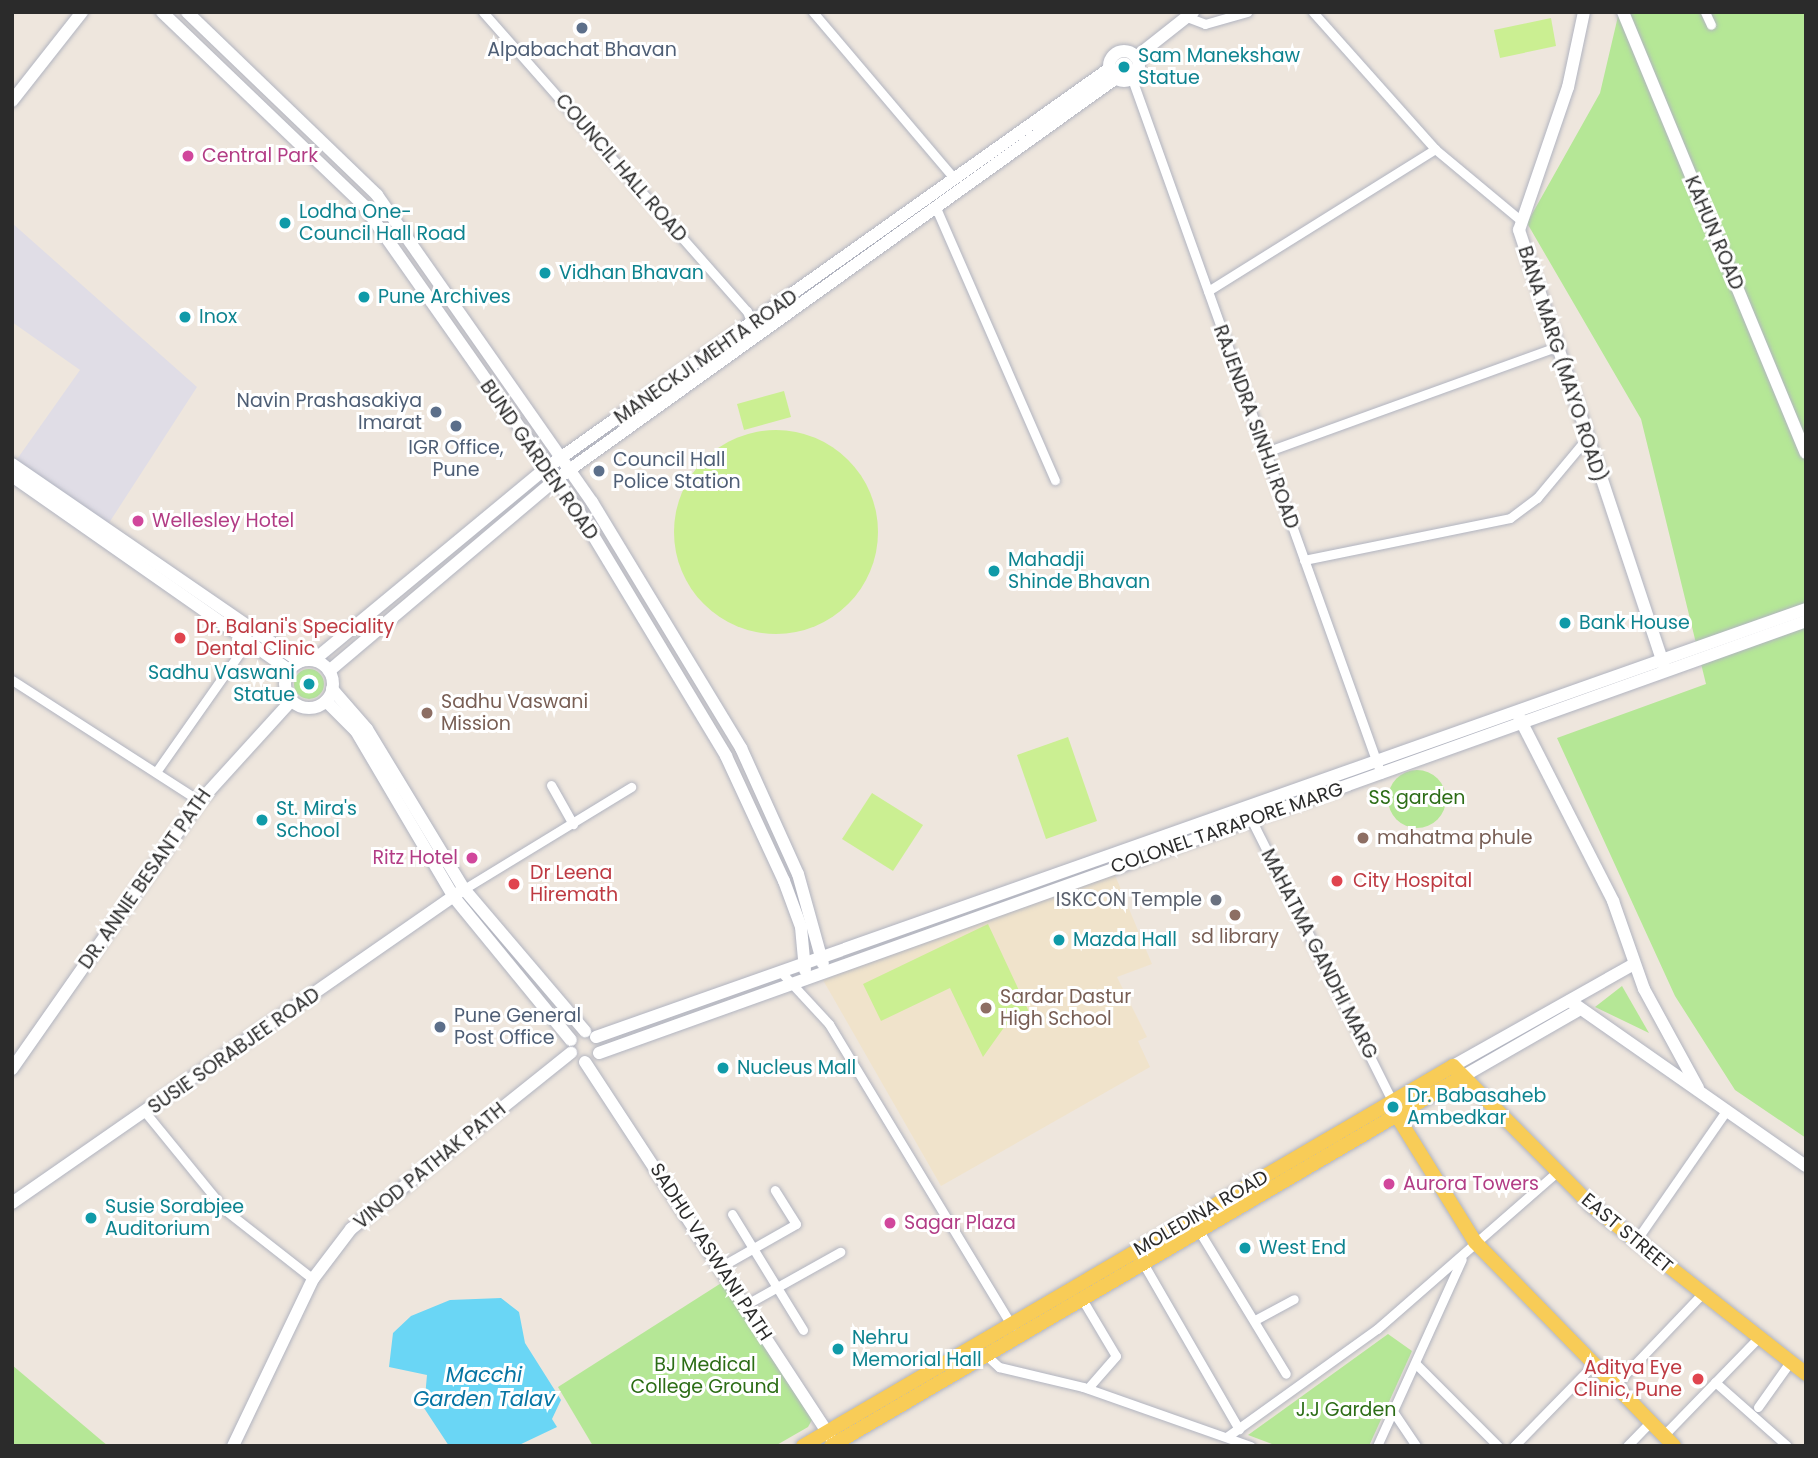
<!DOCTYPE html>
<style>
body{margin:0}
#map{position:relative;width:1818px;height:1458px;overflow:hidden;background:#eee6dd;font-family:Poppins,sans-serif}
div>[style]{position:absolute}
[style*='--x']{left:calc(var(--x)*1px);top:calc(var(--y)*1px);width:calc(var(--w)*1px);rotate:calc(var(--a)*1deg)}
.industrial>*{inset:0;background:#e0dde6}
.education>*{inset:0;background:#f0e3cb}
.green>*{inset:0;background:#b5e796}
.round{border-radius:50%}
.pitch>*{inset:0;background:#cbef92}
.water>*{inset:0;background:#6ad6f5}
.roads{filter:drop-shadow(0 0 2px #b1b4c0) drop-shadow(0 0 2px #b1b4c0)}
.street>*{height:9px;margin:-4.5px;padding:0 4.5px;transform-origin:4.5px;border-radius:4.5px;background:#fff}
.secondary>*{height:12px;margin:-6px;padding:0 6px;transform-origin:6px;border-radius:6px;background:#fff}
.secondary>.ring{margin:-6px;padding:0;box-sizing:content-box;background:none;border:12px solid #fff;border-radius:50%}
.primary>*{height:14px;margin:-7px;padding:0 7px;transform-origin:7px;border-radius:7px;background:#f8cc57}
.dots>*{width:19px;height:19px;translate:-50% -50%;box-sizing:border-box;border:4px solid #fff;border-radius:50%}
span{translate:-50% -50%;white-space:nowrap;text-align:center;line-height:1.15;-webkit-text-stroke:6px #fff;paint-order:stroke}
.service-label{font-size:19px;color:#4e5e75}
.right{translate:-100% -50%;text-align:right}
.left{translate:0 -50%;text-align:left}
.culture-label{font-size:19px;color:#0d838f}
.hotel-label{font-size:19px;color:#b23c85}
.street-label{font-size:19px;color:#2b2b2b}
.health-label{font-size:19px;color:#be3a42}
.education-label{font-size:19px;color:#785e54}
.park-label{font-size:19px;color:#2c6d16}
.worship-label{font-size:19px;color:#5b616d}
.water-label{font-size:21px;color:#0675a4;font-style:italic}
.frame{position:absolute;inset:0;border:14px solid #2b2b2b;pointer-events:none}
</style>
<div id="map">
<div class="industrial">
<i style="clip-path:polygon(12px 223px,197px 387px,107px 526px,15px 462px,80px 370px,12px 322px)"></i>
</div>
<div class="education">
<i style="clip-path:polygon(1112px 868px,1152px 964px,1117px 977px,1147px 1037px,1138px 1041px,1150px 1067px,941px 1186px,823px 980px)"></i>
</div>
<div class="green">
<i style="clip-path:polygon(1619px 12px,1806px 12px,1806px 1138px,1735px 1090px,1675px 996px,1557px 738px,1706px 684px,1641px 419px,1527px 223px,1600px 93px)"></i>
<i class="round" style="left:294px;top:669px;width:30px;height:30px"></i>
<i class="round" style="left:1388px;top:770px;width:58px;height:58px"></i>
<i style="clip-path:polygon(1622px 986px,1649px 1033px,1595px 1007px)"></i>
<i style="clip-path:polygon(726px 1280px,813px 1418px,808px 1427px,775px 1446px,593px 1446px,558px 1387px)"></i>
<i style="clip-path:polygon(1388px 1334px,1412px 1351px,1369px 1446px,1277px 1446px,1248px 1435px)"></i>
<i style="clip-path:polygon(12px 1365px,108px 1446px,12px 1446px)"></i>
</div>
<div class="pitch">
<i style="clip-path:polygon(1551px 18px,1556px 46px,1500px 58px,1494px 30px)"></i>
<i style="clip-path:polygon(784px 391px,791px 417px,744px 430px,737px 404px)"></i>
<i class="round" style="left:674px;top:430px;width:204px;height:204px"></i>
<i style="clip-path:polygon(1068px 737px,1097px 821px,1046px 839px,1017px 755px)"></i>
<i style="clip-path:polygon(872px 793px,923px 825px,893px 871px,842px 839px)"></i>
<i style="clip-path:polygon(988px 924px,1030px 1014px,1005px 1026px,983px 1057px,950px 988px,881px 1021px,863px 984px)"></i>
</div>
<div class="water">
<i style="clip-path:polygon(501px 1298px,519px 1312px,525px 1343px,561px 1400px,552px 1419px,557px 1427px,517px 1446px,449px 1446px,424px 1408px,427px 1375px,389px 1367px,393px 1333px,411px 1316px,450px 1300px)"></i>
</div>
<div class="roads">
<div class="street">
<i style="--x:483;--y:12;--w:399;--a:48.6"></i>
<i style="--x:747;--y:311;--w:18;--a:68"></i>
<i style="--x:813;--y:12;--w:218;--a:49.7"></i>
<i style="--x:1313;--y:12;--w:183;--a:48.3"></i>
<i style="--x:1435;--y:149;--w:109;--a:39.8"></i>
<i style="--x:1705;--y:12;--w:14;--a:65"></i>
<i style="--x:1187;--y:17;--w:19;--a:21"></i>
<i style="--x:1205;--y:24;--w:44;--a:-15.9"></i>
<i style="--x:1132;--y:79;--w:738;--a:70.29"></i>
<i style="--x:936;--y:208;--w:297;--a:66.4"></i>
<i style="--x:1208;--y:291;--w:268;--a:-32"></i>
<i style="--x:1266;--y:452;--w:308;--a:-19.9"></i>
<i style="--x:1304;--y:560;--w:210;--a:-11.5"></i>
<i style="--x:1510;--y:518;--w:34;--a:-37"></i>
<i style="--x:1537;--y:498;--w:78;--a:-50.2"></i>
<i style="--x:12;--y:680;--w:224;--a:32.8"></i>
<i style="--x:156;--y:772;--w:160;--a:-54.9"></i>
<i style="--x:551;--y:785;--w:45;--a:60.6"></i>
<i style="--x:1245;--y:807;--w:329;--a:63.4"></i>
<i style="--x:464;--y:889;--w:196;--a:-31.4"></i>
<i style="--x:782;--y:973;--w:69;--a:47.3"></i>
<i style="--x:829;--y:1024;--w:353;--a:58.8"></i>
<i style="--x:145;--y:1112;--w:127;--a:50.8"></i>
<i style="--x:225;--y:1210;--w:112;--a:38.1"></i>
<i style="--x:732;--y:1214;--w:136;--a:58.5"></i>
<i style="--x:1199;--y:1231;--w:167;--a:58.7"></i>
<i style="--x:1635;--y:1242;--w:160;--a:-55.2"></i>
<i style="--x:1143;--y:1263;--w:192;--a:60"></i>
<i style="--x:722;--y:1266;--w:85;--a:-29.6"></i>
<i style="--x:796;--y:1224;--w:40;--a:-122"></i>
<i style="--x:1082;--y:1299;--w:66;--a:59.2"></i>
<i style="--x:1116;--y:1356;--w:43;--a:131.2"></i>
<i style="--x:747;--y:1304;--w:107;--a:-29.2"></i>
<i style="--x:1255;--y:1320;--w:44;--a:-28.3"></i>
<i style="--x:986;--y:1355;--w:18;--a:43"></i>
<i style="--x:999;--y:1367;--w:86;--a:13.4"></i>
<i style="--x:1083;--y:1387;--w:178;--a:19.4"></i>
<i style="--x:1417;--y:1365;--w:115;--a:45"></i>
<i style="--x:1715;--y:1382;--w:96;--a:41.6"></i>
<i style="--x:1614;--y:1386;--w:126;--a:-46.3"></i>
<i style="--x:1758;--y:1407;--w:55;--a:-54.6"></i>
<i style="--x:1394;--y:1413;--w:40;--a:56"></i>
<i style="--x:1228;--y:1436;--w:183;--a:-35.7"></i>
<i style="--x:1377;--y:1329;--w:240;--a:-41.1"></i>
<i style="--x:1663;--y:1436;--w:135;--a:-45.9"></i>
<i style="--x:1377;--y:1446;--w:205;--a:-65.6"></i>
<i style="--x:1514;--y:1446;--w:113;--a:-45.7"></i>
<i style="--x:1627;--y:1446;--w:33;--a:-46"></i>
</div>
<div class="secondary">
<i style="--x:162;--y:12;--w:280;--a:43.8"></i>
<i style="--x:364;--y:206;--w:374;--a:54.9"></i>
<i style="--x:579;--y:512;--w:285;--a:58.9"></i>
<i style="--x:726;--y:756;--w:138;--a:65.1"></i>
<i style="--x:784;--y:881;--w:49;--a:69.7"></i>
<i style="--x:801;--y:927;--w:43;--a:84.7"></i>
<i style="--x:187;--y:12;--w:264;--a:43.9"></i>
<i style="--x:377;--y:195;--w:375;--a:55"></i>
<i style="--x:592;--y:502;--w:288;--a:58.8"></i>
<i style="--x:741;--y:748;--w:138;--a:65.7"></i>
<i style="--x:798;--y:874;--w:93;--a:74.5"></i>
<i style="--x:1584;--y:12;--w:77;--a:102"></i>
<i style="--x:1568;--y:87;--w:151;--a:108.9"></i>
<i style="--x:1519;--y:230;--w:460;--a:71.6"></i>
<i style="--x:1623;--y:12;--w:477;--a:67.5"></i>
<i class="ring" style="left:1109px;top:51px;width:18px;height:18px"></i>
<i style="--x:1136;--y:57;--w:73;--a:-38.3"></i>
<i style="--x:12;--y:101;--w:113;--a:-51.8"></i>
<i style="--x:12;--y:464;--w:349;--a:34.5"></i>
<i style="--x:12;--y:476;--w:338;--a:35"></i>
<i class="ring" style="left:285px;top:660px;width:36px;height:36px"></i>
<i style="--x:314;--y:660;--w:300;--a:-39.6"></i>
<i style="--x:545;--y:469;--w:693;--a:-35.36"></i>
<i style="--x:329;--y:671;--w:294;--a:-40.2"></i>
<i style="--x:554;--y:481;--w:692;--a:-35.64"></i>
<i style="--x:332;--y:689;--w:53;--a:48.8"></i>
<i style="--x:367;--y:729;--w:187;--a:58.8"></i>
<i style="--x:464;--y:889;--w:187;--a:49.6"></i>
<i style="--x:326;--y:701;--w:42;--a:45"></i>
<i style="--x:356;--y:731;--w:191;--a:59.5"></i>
<i style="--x:453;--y:896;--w:186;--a:50.7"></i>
<i style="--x:1519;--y:717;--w:207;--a:62.9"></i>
<i style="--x:1613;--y:901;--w:93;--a:70.6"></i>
<i style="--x:1644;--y:989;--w:113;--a:61.4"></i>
<i style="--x:1570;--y:1001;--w:288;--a:35"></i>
<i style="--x:596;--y:1037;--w:1283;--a:-19.48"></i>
<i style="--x:599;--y:1053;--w:1282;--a:-19.69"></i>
<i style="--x:585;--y:1062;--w:452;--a:56.8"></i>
<i style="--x:1453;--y:1066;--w:206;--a:-29.4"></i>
<i style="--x:12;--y:1069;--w:327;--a:-55"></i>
<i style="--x:200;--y:801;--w:135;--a:-47.7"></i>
<i style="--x:1462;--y:1077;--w:133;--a:-29.9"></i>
<i style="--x:12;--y:1203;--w:550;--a:-34.79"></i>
<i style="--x:233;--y:1446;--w:185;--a:-64.4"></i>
<i style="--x:313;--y:1279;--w:63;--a:-52.8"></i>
<i style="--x:351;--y:1229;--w:282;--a:-38.7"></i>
</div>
<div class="primary">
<i style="--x:1397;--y:1116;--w:148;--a:58.2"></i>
<i style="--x:1475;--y:1242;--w:285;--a:45.7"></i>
<i style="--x:803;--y:1446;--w:753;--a:-30.31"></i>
<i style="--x:1453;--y:1066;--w:197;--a:45.2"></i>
<i style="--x:1592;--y:1206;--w:272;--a:38.1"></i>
<i style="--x:831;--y:1446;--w:731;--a:-30.32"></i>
</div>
</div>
<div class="dots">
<i style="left:582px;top:28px;background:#5c6f8a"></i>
<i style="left:1124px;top:67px;background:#0f9aa8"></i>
<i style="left:188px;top:156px;background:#d1479c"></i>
<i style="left:285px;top:223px;background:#0f9aa8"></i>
<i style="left:545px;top:273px;background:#0f9aa8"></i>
<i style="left:364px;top:297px;background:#0f9aa8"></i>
<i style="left:185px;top:317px;background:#0f9aa8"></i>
<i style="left:436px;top:412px;background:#5c6f8a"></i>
<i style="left:456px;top:426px;background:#5c6f8a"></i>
<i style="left:599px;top:471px;background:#5c6f8a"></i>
<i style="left:138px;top:521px;background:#d1479c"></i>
<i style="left:994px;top:571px;background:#0f9aa8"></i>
<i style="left:1565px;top:623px;background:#0f9aa8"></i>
<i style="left:180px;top:638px;background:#e0444e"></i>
<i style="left:309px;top:684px;background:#0f9aa8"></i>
<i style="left:427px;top:713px;background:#8d6e63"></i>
<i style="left:262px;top:820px;background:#0f9aa8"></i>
<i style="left:1363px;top:838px;background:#8d6e63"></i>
<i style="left:472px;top:858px;background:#d1479c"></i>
<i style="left:1337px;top:881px;background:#e0444e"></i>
<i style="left:514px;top:884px;background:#e0444e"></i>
<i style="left:1216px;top:900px;background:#6b7280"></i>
<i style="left:1235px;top:915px;background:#8d6e63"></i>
<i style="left:1059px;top:940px;background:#0f9aa8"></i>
<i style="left:986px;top:1008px;background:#8d6e63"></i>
<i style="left:440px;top:1027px;background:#5c6f8a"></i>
<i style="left:723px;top:1068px;background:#0f9aa8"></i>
<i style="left:1393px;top:1107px;background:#0f9aa8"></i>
<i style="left:1389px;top:1184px;background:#d1479c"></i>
<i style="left:91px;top:1218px;background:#0f9aa8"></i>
<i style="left:890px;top:1223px;background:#d1479c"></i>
<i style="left:1245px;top:1248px;background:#0f9aa8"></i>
<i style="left:838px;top:1349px;background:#0f9aa8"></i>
<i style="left:1698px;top:1379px;background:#e0444e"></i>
</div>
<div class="service-label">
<span style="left:582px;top:50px">Alpabachat Bhavan</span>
<span class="right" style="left:422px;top:412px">Navin Prashasakiya<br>Imarat</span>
<span style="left:456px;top:459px">IGR Office,<br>Pune</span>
<span class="left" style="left:613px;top:471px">Council Hall<br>Police Station</span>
<span class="left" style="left:454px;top:1027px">Pune General<br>Post Office</span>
</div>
<div class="culture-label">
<span class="left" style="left:1138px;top:67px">Sam Manekshaw<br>Statue</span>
<span class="left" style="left:299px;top:223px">Lodha One-<br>Council Hall Road</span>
<span class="left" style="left:559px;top:273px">Vidhan Bhavan</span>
<span class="left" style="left:378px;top:297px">Pune Archives</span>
<span class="left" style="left:199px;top:317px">Inox</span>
<span class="left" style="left:1008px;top:571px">Mahadji<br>Shinde Bhavan</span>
<span class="left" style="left:1579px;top:623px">Bank House</span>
<span class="right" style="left:295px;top:684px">Sadhu Vaswani<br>Statue</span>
<span class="left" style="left:276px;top:820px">St. Mira's<br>School</span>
<span class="left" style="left:1073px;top:940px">Mazda Hall</span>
<span class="left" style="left:737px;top:1068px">Nucleus Mall</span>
<span class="left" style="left:1407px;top:1107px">Dr. Babasaheb<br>Ambedkar</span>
<span class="left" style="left:105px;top:1218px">Susie Sorabjee<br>Auditorium</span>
<span class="left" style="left:1259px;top:1248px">West End</span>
<span class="left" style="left:852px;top:1349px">Nehru<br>Memorial Hall</span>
</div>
<div class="hotel-label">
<span class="left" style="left:202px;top:156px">Central Park</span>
<span class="left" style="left:152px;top:521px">Wellesley Hotel</span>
<span class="right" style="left:458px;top:858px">Ritz Hotel</span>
<span class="left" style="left:1403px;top:1184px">Aurora Towers</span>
<span class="left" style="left:904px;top:1223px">Sagar Plaza</span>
</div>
<div class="street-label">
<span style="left:621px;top:168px;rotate:49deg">COUNCIL HALL ROAD</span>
<span style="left:1714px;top:233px;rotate:67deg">KAHUN ROAD</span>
<span style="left:706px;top:357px;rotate:-35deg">MANECKJI MEHTA ROAD</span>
<span style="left:1562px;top:364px;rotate:72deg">BANA MARG (MAYO ROAD)</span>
<span style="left:1256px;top:427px;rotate:70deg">RAJENDRA SINHJI ROAD</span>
<span style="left:539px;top:460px;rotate:55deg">BUND GARDEN ROAD</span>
<span style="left:1227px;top:828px;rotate:-19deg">COLONEL TARAPORE MARG</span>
<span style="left:145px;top:879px;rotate:-55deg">DR. ANNIE BESANT PATH</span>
<span style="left:1319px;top:954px;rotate:63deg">MAHATMA GANDHI MARG</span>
<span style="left:234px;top:1051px;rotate:-35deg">SUSIE SORABJEE ROAD</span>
<span style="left:430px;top:1166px;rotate:-39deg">VINOD PATHAK PATH</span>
<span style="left:1201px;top:1213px;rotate:-30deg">MOLEDINA ROAD</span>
<span style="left:1627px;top:1233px;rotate:40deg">EAST STREET</span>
<span style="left:711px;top:1252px;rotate:57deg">SADHU VASWANI PATH</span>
</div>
<div class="health-label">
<span class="left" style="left:196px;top:638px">Dr. Balani's Speciality<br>Dental Clinic</span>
<span class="left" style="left:530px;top:884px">Dr Leena<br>Hiremath</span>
<span class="left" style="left:1353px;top:881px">City Hospital</span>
<span class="right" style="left:1682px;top:1379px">Aditya Eye<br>Clinic, Pune</span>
</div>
<div class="education-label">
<span class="left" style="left:441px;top:713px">Sadhu Vaswani<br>Mission</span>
<span class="left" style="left:1377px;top:838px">mahatma phule</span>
<span style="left:1235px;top:937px">sd library</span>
<span class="left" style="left:1000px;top:1008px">Sardar Dastur<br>High School</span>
</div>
<div class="park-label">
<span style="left:1417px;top:798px">SS garden</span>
<span style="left:705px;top:1376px">BJ Medical<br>College Ground</span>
<span style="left:1346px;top:1410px">J.J Garden</span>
</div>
<div class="worship-label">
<span class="right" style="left:1202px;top:900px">ISKCON Temple</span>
</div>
<div class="water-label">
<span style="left:484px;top:1387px">Macchi<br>Garden Talav</span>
</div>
<div class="frame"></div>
</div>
